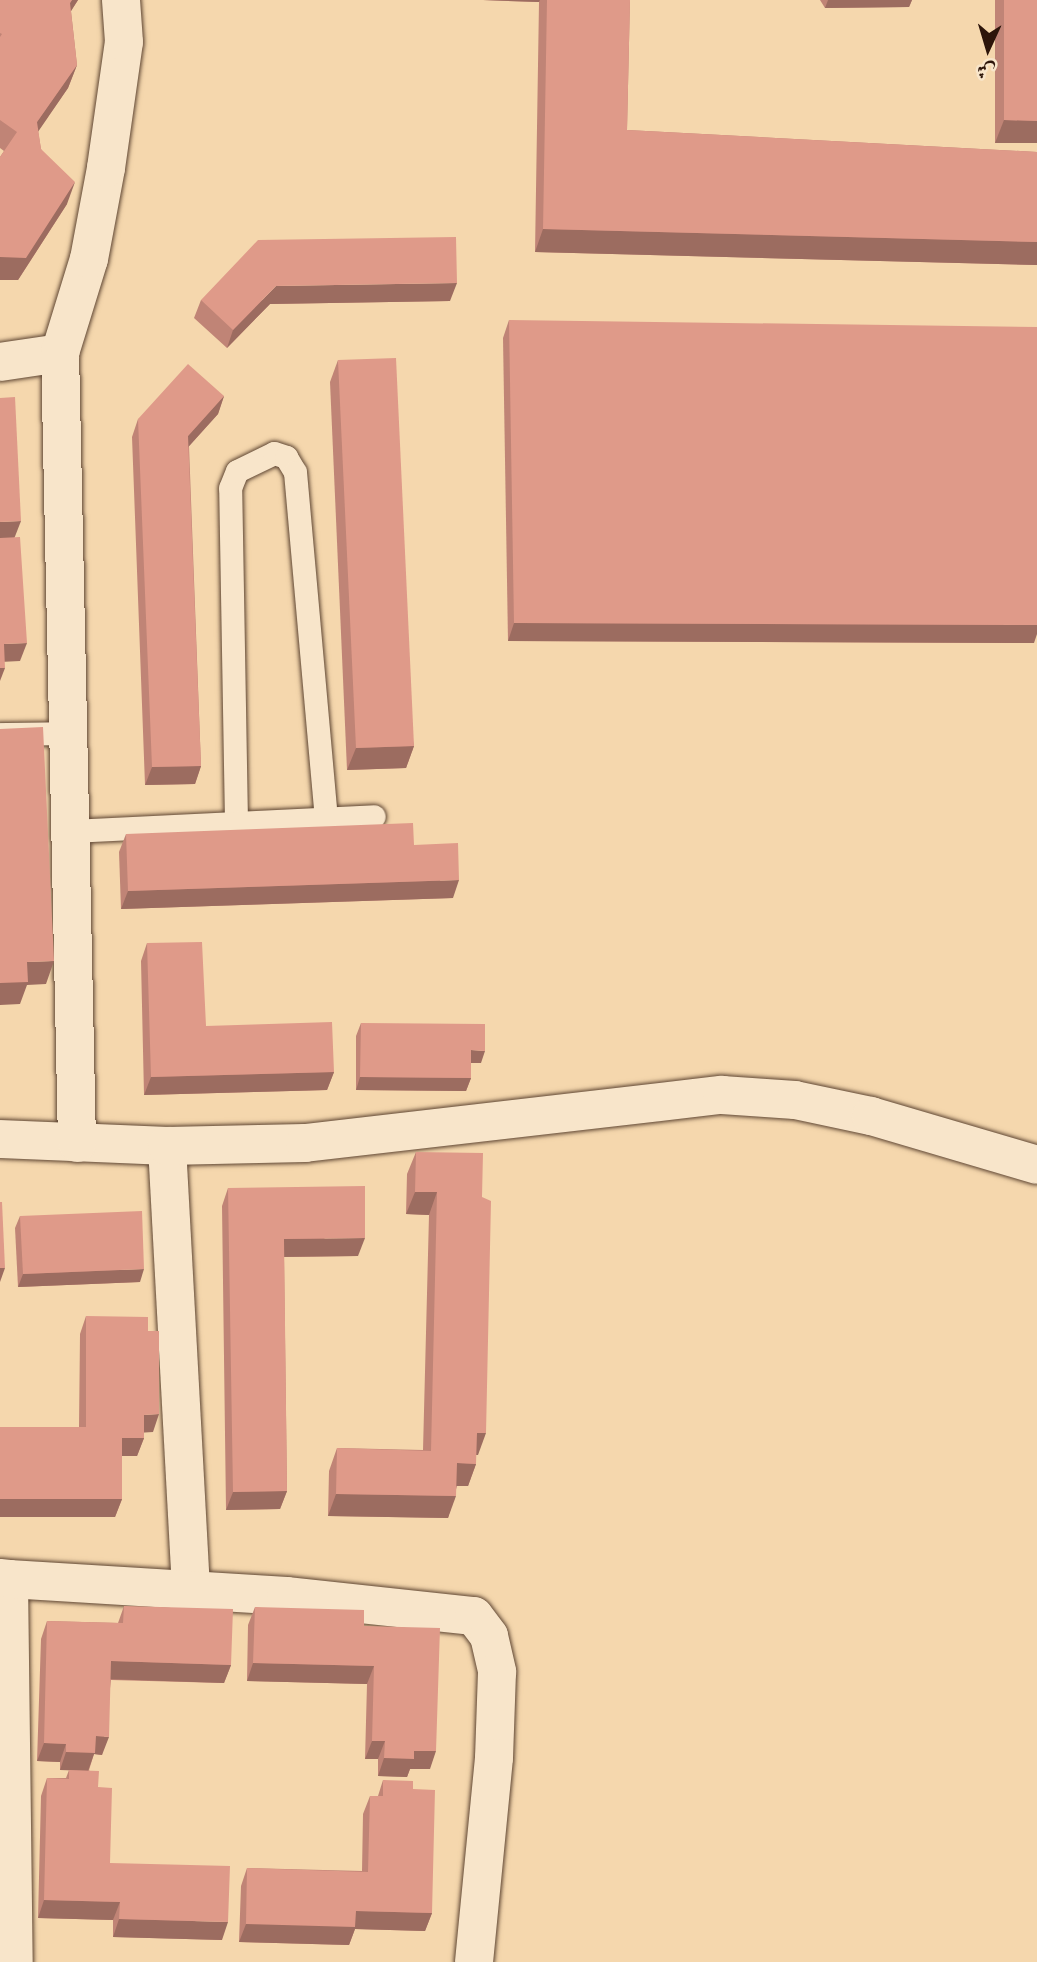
<!DOCTYPE html>
<meta charset="utf-8">
<style>
body{margin:0}
#map{position:relative;width:1037px;height:1962px;overflow:hidden;background:#f5d7ad;font-family:"IM FELL English",Amiri,serif}
div>[style]{position:absolute}
[style*='--x']{left:calc(var(--x)*1px);top:calc(var(--y)*1px);width:calc(var(--w)*1px);rotate:calc(var(--a)*1deg)}
.roads{filter:drop-shadow(0 0 2px #5f4633) drop-shadow(0 0 2px #5f4633)}
.service>*{height:23px;margin:-11.5px;padding:0 11.5px;transform-origin:11.5px;border-radius:11.5px;background:#f8e5ca}
.minor>*{height:38px;margin:-19px;padding:0 19px;transform-origin:19px;border-radius:19px;background:#f8e5ca}
.wall>*{inset:0;background:#c08476}
.shaded-wall>*{inset:0;background:#9c6c60}
.building>*{inset:0;background:#df9a89}
span{translate:-50% -50%;white-space:nowrap;text-align:center;line-height:1.15;-webkit-text-stroke:5px #f8e5ca;paint-order:stroke}
.north{position:absolute;left:953px;top:14px;width:70px;height:70px;-webkit-text-stroke:5px #f8e5ca;paint-order:stroke;rotate:184deg;font-size:19px;font-weight:700;line-height:28px;text-align:center;color:#2d150a}
.north::after{content:'';display:block;margin:auto;width:24px;height:32px;background:#2d150a;clip-path:polygon(50% 0,100% 100%,50% 72%,0 100%)}
</style>
<div id="map">
<div class="roads">
<div class="service">
<i style="--x:0;--y:734;--w:69;--a:-0.8"></i>
<i style="--x:236;--y:822;--w:334;--a:-91"></i>
<i style="--x:230;--y:488;--w:18;--a:-68"></i>
<i style="--x:237;--y:471;--w:41;--a:-25.9"></i>
<i style="--x:274;--y:453;--w:13;--a:18"></i>
<i style="--x:286;--y:457;--w:17;--a:59"></i>
<i style="--x:295;--y:472;--w:347;--a:84.9"></i>
<i style="--x:72;--y:831;--w:302;--a:-2.8"></i>
</div>
<div class="minor">
<i style="--x:0;--y:362;--w:61;--a:-8.5"></i>
<i style="--x:0;--y:1139;--w:167;--a:2.4"></i>
<i style="--x:167;--y:1146;--w:444;--a:86.9"></i>
<i style="--x:77;--y:1143;--w:790;--a:-91.23"></i>
<i style="--x:60;--y:353;--w:98;--a:-72.9"></i>
<i style="--x:89;--y:259;--w:93;--a:-79.4"></i>
<i style="--x:106;--y:168;--w:127;--a:-81.9"></i>
<i style="--x:124;--y:42;--w:42;--a:-94.1"></i>
<i style="--x:167;--y:1146;--w:138;--a:-1.2"></i>
<i style="--x:305;--y:1143;--w:420;--a:-6.6"></i>
<i style="--x:722;--y:1095;--w:73;--a:3.9"></i>
<i style="--x:795;--y:1100;--w:78;--a:11.9"></i>
<i style="--x:871;--y:1116;--w:173;--a:16.4"></i>
<i style="--x:0;--y:1578;--w:9;--a:6"></i>
<i style="--x:9;--y:1579;--w:383;--a:89.3"></i>
<i style="--x:9;--y:1579;--w:278;--a:3.5"></i>
<i style="--x:286;--y:1596;--w:189;--a:6.1"></i>
<i style="--x:474;--y:1616;--w:25;--a:53"></i>
<i style="--x:489;--y:1636;--w:37;--a:77"></i>
<i style="--x:497;--y:1672;--w:86;--a:92"></i>
<i style="--x:494;--y:1758;--w:205;--a:95.6"></i>
</div>
</div>
<div class="wall">
<i style="clip-path:polygon(0 0,78px 0,71px 11px,77px 65px,68px 88px,38px 131px,41px 149px,67px 204px,18px 280px,0 280px,0 157px,4px 151px,0 148px)"></i>
<i style="clip-path:polygon(483px 0,630px 0,627px 130px,1037px 152px,1037px 265px,535px 252px,539px 2px)"></i>
<i style="clip-path:polygon(820px 0,912px 0,909px 7px,825px 8px)"></i>
<i style="clip-path:polygon(995px 0,1037px 0,1037px 143px,995px 143px)"></i>
<i style="clip-path:polygon(201px 300px,450px 301px,270px 304px,227px 348px,194px 318px)"></i>
<i style="clip-path:polygon(509px 320px,1034px 643px,508px 641px,503px 338px)"></i>
<i style="clip-path:polygon(338px 360px,414px 746px,406px 768px,347px 770px,330px 382px)"></i>
<i style="clip-path:polygon(224px 396px,218px 414px,189px 446px,201px 766px,195px 784px,145px 785px,132px 437px,138px 419px)"></i>
<i style="clip-path:polygon(126px 834px,414px 845px,453px 898px,121px 909px,119px 852px)"></i>
<i style="clip-path:polygon(147px 943px,206px 1026px,334px 1072px,327px 1090px,144px 1095px,141px 961px)"></i>
<i style="clip-path:polygon(361px 1023px,481px 1063px,471px 1063px,471px 1078px,466px 1091px,356px 1090px,356px 1036px)"></i>
<i style="clip-path:polygon(416px 1152px,482px 1197px,478px 1455px,476px 1455px,476px 1464px,468px 1486px,457px 1486px,448px 1518px,328px 1516px,329px 1471px,337px 1448px,423px 1450px,429px 1215px,406px 1214px,407px 1174px)"></i>
<i style="clip-path:polygon(228px 1188px,358px 1256px,284px 1257px,287px 1491px,280px 1509px,226px 1510px,222px 1206px)"></i>
<i style="clip-path:polygon(20px 1216px,140px 1282px,18px 1287px,15px 1228px)"></i>
<i style="clip-path:polygon(86px 1316px,153px 1432px,144px 1432px,144px 1438px,137px 1456px,122px 1456px,122px 1499px,115px 1517px,79px 1427px,80px 1334px)"></i>
<i style="clip-path:polygon(124px 1606px,231px 1665px,224px 1683px,111px 1680px,102px 1755px,94px 1754px,89px 1770px,98px 1787px,110px 1863px,222px 1940px,113px 1937px,113px 1920px,38px 1918px,41px 1796px,47px 1778px,66px 1778px,69px 1770px,60px 1770px,60px 1762px,37px 1761px,41px 1639px,47px 1621px,118px 1623px)"></i>
<i style="clip-path:polygon(255px 1607px,364px 1626px,430px 1769px,410px 1769px,407px 1777px,378px 1776px,378px 1759px,365px 1759px,367px 1684px,247px 1681px,248px 1625px)"></i>
<i style="clip-path:polygon(383px 1780px,413px 1789px,432px 1913px,425px 1931px,355px 1929px,349px 1945px,239px 1942px,241px 1886px,247px 1868px,362px 1871px,363px 1814px,370px 1796px,378px 1796px)"></i>
</div>
<div class="shaded-wall">
<i style="clip-path:polygon(72px 0,78px 0,62px 25px,70px 3px)"></i>
<i style="clip-path:polygon(483px 0,540px 0,539px 2px)"></i>
<i style="clip-path:polygon(828px 0,912px 0,909px 7px,825px 8px)"></i>
<i style="clip-path:polygon(77px 65px,68px 88px,29px 145px,37px 122px)"></i>
<i style="clip-path:polygon(1004px 120px,1037px 121px,1037px 143px,995px 143px)"></i>
<i style="clip-path:polygon(75px 182px,67px 204px,18px 280px,0 280px,0 257px)"></i>
<i style="clip-path:polygon(543px 229px,1037px 242px,1037px 265px,535px 252px)"></i>
<i style="clip-path:polygon(457px 283px,450px 301px,270px 304px,227px 348px,233px 330px,276px 286px)"></i>
<i style="clip-path:polygon(224px 396px,218px 414px,182px 454px,188px 436px)"></i>
<i style="clip-path:polygon(21px 521px,14px 539px,0 540px,0 522px)"></i>
<i style="clip-path:polygon(514px 623px,1037px 625px,1037px 634px,1034px 643px,508px 641px)"></i>
<i style="clip-path:polygon(27px 643px,20px 661px,0 662px,4px 644px)"></i>
<i style="clip-path:polygon(0 668px,5px 668px,0 681px)"></i>
<i style="clip-path:polygon(414px 746px,406px 768px,347px 770px,356px 748px)"></i>
<i style="clip-path:polygon(201px 766px,195px 784px,145px 785px,152px 767px)"></i>
<i style="clip-path:polygon(459px 880px,453px 898px,121px 909px,128px 891px)"></i>
<i style="clip-path:polygon(54px 961px,46px 984px,27px 985px,20px 1004px,0 1005px,0 983px,27px 962px)"></i>
<i style="clip-path:polygon(471px 1050px,485px 1051px,481px 1063px,466px 1063px)"></i>
<i style="clip-path:polygon(334px 1072px,327px 1090px,144px 1095px,151px 1077px)"></i>
<i style="clip-path:polygon(360px 1077px,471px 1078px,466px 1091px,356px 1090px)"></i>
<i style="clip-path:polygon(415px 1192px,437px 1192px,429px 1215px,406px 1214px)"></i>
<i style="clip-path:polygon(365px 1238px,358px 1256px,277px 1257px,284px 1239px)"></i>
<i style="clip-path:polygon(0 1268px,5px 1268px,0 1282px)"></i>
<i style="clip-path:polygon(144px 1269px,140px 1282px,18px 1287px,23px 1274px)"></i>
<i style="clip-path:polygon(159px 1414px,153px 1432px,137px 1433px,144px 1415px)"></i>
<i style="clip-path:polygon(477px 1433px,486px 1433px,478px 1455px,469px 1455px)"></i>
<i style="clip-path:polygon(122px 1438px,144px 1438px,137px 1456px,115px 1456px)"></i>
<i style="clip-path:polygon(457px 1463px,476px 1464px,468px 1486px,449px 1486px)"></i>
<i style="clip-path:polygon(287px 1491px,280px 1509px,226px 1510px,233px 1492px)"></i>
<i style="clip-path:polygon(336px 1494px,456px 1496px,448px 1518px,328px 1516px)"></i>
<i style="clip-path:polygon(0 1499px,122px 1499px,115px 1517px,0 1517px)"></i>
<i style="clip-path:polygon(111px 1661px,231px 1665px,224px 1683px,105px 1679px)"></i>
<i style="clip-path:polygon(253px 1663px,374px 1666px,367px 1684px,247px 1681px)"></i>
<i style="clip-path:polygon(96px 1736px,109px 1737px,102px 1755px,94px 1754px,88px 1771px,60px 1770px,66px 1752px)"></i>
<i style="clip-path:polygon(372px 1741px,385px 1741px,378px 1759px,365px 1759px)"></i>
<i style="clip-path:polygon(44px 1743px,66px 1744px,60px 1762px,37px 1761px)"></i>
<i style="clip-path:polygon(414px 1751px,436px 1751px,430px 1769px,410px 1769px,407px 1777px,378px 1776px,384px 1758px)"></i>
<i style="clip-path:polygon(44px 1900px,120px 1902px,113px 1920px,38px 1918px)"></i>
<i style="clip-path:polygon(356px 1911px,432px 1913px,425px 1931px,355px 1929px,349px 1945px,239px 1942px,246px 1924px)"></i>
<i style="clip-path:polygon(119px 1919px,228px 1922px,222px 1940px,113px 1937px)"></i>
</div>
<div class="building">
<i style="clip-path:polygon(0 0,72px 0,70px 3px,77px 65px,37px 122px,41px 149px,75px 182px,26px 258px,0 257px,0 157px,17px 132px,0 120px,0 37px,2px 34px,0 33px)"></i>
<i style="clip-path:polygon(547px 0,630px 0,627px 130px,1037px 152px,1037px 242px,543px 229px)"></i>
<i style="clip-path:polygon(1004px 0,1037px 0,1037px 121px,1004px 120px)"></i>
<i style="clip-path:polygon(456px 237px,457px 283px,276px 286px,233px 330px,201px 300px,258px 240px)"></i>
<i style="clip-path:polygon(509px 320px,1037px 327px,1037px 625px,514px 623px)"></i>
<i style="clip-path:polygon(396px 358px,414px 746px,356px 748px,338px 360px)"></i>
<i style="clip-path:polygon(188px 364px,224px 396px,188px 436px,201px 766px,152px 767px,138px 419px)"></i>
<i style="clip-path:polygon(15px 397px,21px 521px,0 522px,0 398px)"></i>
<i style="clip-path:polygon(20px 537px,27px 643px,4px 644px,5px 668px,0 668px,0 538px)"></i>
<i style="clip-path:polygon(43px 727px,54px 961px,27px 962px,28px 982px,0 983px,0 729px)"></i>
<i style="clip-path:polygon(413px 823px,414px 845px,458px 843px,459px 880px,128px 891px,126px 834px)"></i>
<i style="clip-path:polygon(202px 942px,206px 1026px,332px 1022px,334px 1072px,151px 1077px,147px 943px)"></i>
<i style="clip-path:polygon(361px 1023px,485px 1024px,485px 1051px,471px 1050px,471px 1078px,360px 1077px)"></i>
<i style="clip-path:polygon(416px 1152px,483px 1153px,482px 1197px,491px 1201px,486px 1433px,477px 1433px,476px 1464px,457px 1463px,456px 1496px,336px 1494px,337px 1448px,431px 1451px,437px 1192px,415px 1192px)"></i>
<i style="clip-path:polygon(365px 1186px,365px 1238px,284px 1239px,287px 1491px,233px 1492px,228px 1188px)"></i>
<i style="clip-path:polygon(0 1202px,2px 1202px,5px 1268px,0 1268px)"></i>
<i style="clip-path:polygon(142px 1211px,144px 1269px,23px 1274px,20px 1216px)"></i>
<i style="clip-path:polygon(86px 1316px,148px 1317px,148px 1331px,159px 1331px,159px 1414px,144px 1415px,144px 1438px,122px 1438px,122px 1499px,0 1499px,0 1427px,86px 1427px)"></i>
<i style="clip-path:polygon(124px 1606px,233px 1609px,231px 1665px,111px 1661px,109px 1737px,96px 1736px,95px 1753px,66px 1752px,66px 1744px,44px 1743px,47px 1621px,123px 1623px)"></i>
<i style="clip-path:polygon(255px 1607px,364px 1610px,364px 1626px,440px 1628px,436px 1751px,414px 1751px,414px 1759px,384px 1758px,385px 1741px,372px 1741px,374px 1666px,253px 1663px)"></i>
<i style="clip-path:polygon(69px 1770px,99px 1771px,98px 1787px,112px 1788px,110px 1863px,230px 1866px,228px 1922px,119px 1919px,120px 1902px,44px 1900px,47px 1778px,69px 1779px)"></i>
<i style="clip-path:polygon(383px 1780px,413px 1781px,413px 1789px,435px 1790px,432px 1913px,356px 1911px,355px 1927px,246px 1924px,247px 1868px,368px 1872px,370px 1796px,383px 1796px)"></i>
</div>
<div class="north">ش</div>
</div>
